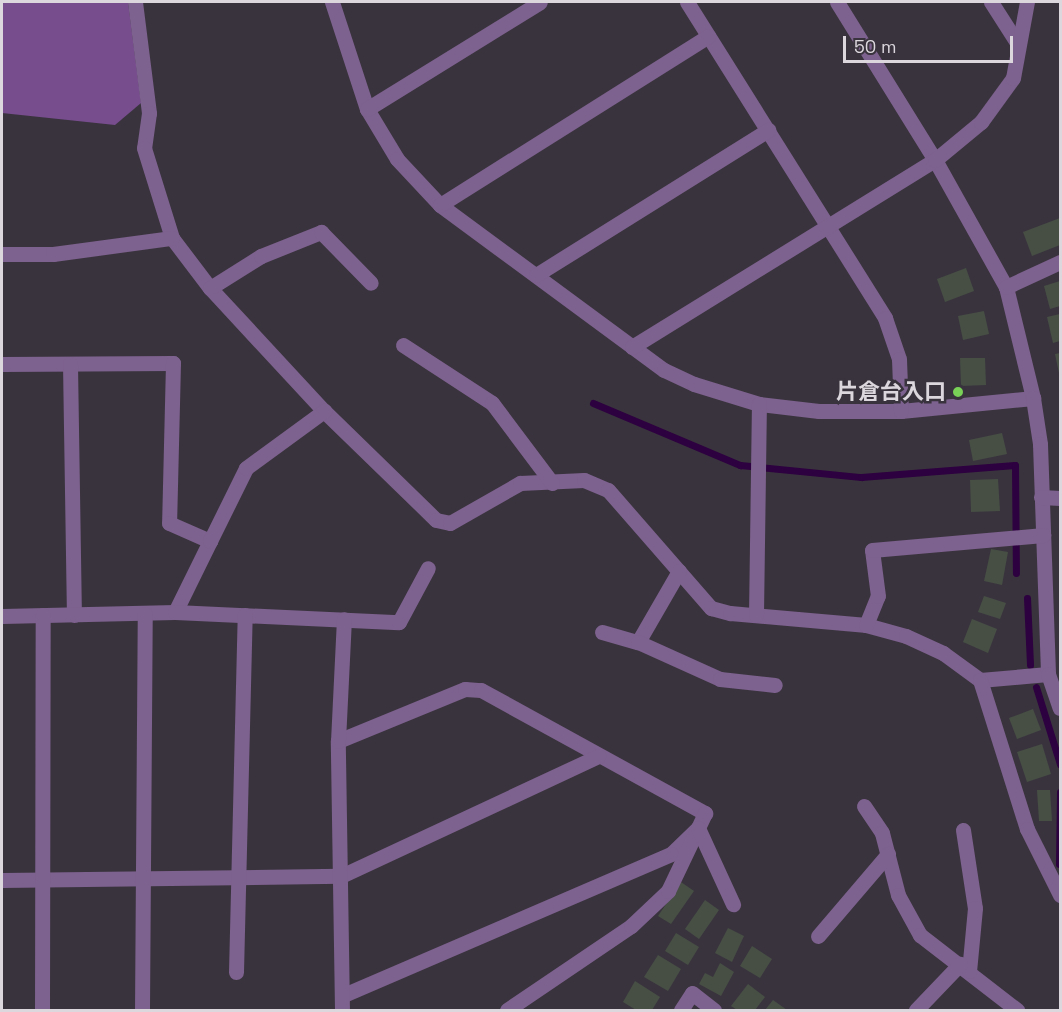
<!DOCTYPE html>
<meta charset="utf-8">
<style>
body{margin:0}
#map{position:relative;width:1062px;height:1012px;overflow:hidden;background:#39333d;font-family:"Space Grotesk","Noto Sans JP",sans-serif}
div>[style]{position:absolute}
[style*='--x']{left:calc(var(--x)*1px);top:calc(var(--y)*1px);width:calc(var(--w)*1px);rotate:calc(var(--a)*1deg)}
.forest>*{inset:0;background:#774d8e}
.stream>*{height:7px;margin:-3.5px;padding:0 3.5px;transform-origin:3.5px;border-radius:3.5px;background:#2d013f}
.building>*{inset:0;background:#474f45}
.minor>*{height:15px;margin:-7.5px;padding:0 7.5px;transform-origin:7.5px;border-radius:7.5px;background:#7d618e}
.dots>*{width:16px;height:16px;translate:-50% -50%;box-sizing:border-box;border:3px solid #39333d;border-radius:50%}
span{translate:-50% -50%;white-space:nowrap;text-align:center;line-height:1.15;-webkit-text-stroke:5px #39333d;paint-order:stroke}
.poi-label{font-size:22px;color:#dbd7dd;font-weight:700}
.right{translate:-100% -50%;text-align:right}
.frame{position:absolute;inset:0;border:3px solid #dbd7dd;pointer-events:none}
.scale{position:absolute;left:843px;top:36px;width:170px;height:27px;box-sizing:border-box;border:3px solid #dbd7dd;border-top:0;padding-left:8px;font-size:18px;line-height:21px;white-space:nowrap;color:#dbd7dd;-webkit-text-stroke:4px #39333d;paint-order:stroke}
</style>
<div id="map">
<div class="forest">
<i style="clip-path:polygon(2px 2px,128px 2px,141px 103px,115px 125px,2px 113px)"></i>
</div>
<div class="stream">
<i style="--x:593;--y:403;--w:160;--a:22.9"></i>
<i style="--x:740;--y:465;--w:122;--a:5.7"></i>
<i style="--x:861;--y:477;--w:154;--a:-4.5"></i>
<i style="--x:1015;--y:465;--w:108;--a:89.5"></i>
<i style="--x:1027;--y:598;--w:67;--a:87.4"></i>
<i style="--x:1036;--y:687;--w:81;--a:72.7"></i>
<i style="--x:1059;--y:864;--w:72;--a:-89.2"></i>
</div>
<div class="building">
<i style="clip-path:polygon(1060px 218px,1060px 245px,1032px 256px,1023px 232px)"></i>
<i style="clip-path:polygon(966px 268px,974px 291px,945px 302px,937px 279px)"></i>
<i style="clip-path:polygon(1060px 281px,1060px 306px,1050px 309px,1044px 286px)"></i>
<i style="clip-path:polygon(984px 311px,989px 334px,963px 340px,958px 316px)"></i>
<i style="clip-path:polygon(1060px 314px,1060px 341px,1053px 343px,1047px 317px)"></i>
<i style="clip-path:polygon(1060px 353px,1060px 373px,1059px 373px,1055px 354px)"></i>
<i style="clip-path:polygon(960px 358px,985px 358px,986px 385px,961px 386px)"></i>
<i style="clip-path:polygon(1002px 433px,1007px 454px,973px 461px,969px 440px)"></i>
<i style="clip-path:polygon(998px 479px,1000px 511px,971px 512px,970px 480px)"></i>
<i style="clip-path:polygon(991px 549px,1008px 552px,1002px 585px,984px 581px)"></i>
<i style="clip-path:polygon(984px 596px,1006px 603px,1000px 619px,978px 612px)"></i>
<i style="clip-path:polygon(972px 619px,997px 629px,988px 653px,963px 642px)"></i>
<i style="clip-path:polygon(1033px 709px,1041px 730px,1017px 739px,1009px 718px)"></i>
<i style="clip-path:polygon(1042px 744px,1051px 774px,1027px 782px,1017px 752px)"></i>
<i style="clip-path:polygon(1037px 790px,1050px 790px,1052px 821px,1039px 821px)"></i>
<i style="clip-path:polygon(681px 882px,694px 891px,671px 924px,658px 916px)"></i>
<i style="clip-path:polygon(705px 900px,719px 910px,699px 939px,685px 929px)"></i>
<i style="clip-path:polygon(728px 928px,744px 936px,732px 962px,715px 953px)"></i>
<i style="clip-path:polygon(676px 933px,699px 947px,688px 965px,665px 951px)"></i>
<i style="clip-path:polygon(752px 946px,772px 959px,760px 978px,740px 966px)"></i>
<i style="clip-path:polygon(658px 955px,681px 969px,668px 991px,644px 977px)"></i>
<i style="clip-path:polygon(720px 963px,734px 972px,721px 996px,699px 984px,705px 973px,713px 977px)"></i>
<i style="clip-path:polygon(635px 981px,660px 997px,652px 1010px,636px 1010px,623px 1002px)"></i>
<i style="clip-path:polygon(748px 984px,765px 997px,755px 1010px,737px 1010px,731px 1006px)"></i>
<i style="clip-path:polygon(773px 1000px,787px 1010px,765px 1010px)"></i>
</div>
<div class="minor">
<i style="--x:135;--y:2;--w:112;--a:82.8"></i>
<i style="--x:149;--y:113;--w:35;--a:98"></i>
<i style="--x:144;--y:148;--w:94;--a:72.7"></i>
<i style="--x:172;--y:238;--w:63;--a:52.8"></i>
<i style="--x:210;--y:288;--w:168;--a:47.2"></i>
<i style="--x:324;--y:411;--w:156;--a:44.2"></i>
<i style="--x:436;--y:520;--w:14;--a:12"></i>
<i style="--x:450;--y:523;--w:81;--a:-29.7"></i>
<i style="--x:520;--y:483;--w:64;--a:-2.7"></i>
<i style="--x:584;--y:480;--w:26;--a:23"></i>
<i style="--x:608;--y:490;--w:157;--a:48.9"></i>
<i style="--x:711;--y:608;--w:20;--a:15"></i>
<i style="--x:730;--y:613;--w:137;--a:5"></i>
<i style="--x:866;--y:625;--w:41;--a:15.4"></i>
<i style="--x:906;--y:636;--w:41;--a:24.7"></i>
<i style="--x:943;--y:653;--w:46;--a:36.1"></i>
<i style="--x:980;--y:680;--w:68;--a:-5"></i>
<i style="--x:332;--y:2;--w:113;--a:71.9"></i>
<i style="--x:367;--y:109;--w:58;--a:59"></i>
<i style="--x:397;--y:159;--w:63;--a:46.9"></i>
<i style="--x:440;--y:205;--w:278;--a:36.4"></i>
<i style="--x:664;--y:370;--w:33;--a:25"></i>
<i style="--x:694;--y:384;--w:68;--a:17.1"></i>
<i style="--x:759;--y:404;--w:60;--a:6.7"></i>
<i style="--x:819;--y:411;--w:82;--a:0"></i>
<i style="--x:901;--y:411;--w:133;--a:-5.6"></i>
<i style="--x:687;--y:2;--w:373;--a:57.9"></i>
<i style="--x:885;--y:318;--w:43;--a:71.1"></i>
<i style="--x:899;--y:359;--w:52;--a:87.8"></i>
<i style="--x:837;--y:2;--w:186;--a:58.2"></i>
<i style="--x:935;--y:160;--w:145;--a:60.8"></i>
<i style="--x:1006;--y:287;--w:114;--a:76.3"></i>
<i style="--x:1033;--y:398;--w:47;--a:81.3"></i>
<i style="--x:1040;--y:444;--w:230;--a:88"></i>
<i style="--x:1048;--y:674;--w:36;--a:71"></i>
<i style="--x:991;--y:2;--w:50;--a:57.3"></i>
<i style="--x:367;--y:109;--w:203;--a:-31.7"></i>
<i style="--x:440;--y:205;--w:317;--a:-32.2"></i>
<i style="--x:2;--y:254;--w:51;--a:0"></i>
<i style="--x:53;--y:254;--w:120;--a:-7.7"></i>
<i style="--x:536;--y:275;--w:274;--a:-32"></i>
<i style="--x:1006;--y:287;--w:60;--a:-24.8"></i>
<i style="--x:210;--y:288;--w:60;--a:-32.1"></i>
<i style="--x:261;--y:256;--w:65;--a:-21.8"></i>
<i style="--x:321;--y:232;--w:71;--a:45.6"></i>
<i style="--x:403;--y:345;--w:106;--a:33.1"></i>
<i style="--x:492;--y:403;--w:100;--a:53.1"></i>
<i style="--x:632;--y:347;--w:356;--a:-31.7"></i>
<i style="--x:935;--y:160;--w:60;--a:-39.6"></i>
<i style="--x:981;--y:122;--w:54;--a:-54"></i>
<i style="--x:1013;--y:78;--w:77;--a:-79.6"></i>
<i style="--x:2;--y:364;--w:171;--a:-0.3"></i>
<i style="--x:173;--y:363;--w:160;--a:91.4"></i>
<i style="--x:169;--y:523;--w:45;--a:23.7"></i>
<i style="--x:210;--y:541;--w:79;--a:116.2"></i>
<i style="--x:70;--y:364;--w:251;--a:89.1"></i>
<i style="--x:1041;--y:497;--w:19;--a:3"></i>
<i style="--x:210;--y:541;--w:81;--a:-63.7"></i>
<i style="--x:246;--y:468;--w:97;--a:-36.2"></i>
<i style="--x:756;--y:615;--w:211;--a:-89.2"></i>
<i style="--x:2;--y:616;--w:173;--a:-1.3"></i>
<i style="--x:175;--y:612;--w:224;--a:2.6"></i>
<i style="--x:399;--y:622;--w:61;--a:-61.8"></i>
<i style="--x:866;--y:625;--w:31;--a:-68"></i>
<i style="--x:878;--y:596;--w:46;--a:-97.4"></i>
<i style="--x:872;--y:550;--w:172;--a:-5"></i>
<i style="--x:602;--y:632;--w:37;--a:16"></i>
<i style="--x:638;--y:642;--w:82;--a:-60"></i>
<i style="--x:638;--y:642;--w:90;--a:24.3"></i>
<i style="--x:720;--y:679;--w:55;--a:6.2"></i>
<i style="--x:980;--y:680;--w:156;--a:72.5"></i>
<i style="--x:1027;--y:829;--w:74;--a:63.4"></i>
<i style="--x:338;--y:741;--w:137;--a:-22.3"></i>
<i style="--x:465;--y:689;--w:16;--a:4"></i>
<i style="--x:481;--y:690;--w:256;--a:28.8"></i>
<i style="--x:705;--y:813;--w:17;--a:115"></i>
<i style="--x:698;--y:828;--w:37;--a:136"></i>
<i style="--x:671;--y:854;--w:358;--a:156.7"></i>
<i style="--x:864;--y:806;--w:32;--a:56"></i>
<i style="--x:882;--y:833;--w:64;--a:75.5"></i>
<i style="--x:898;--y:895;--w:46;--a:61.2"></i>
<i style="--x:920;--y:935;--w:123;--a:37.7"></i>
<i style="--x:963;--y:830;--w:79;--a:81.3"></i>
<i style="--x:975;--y:908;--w:63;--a:95.4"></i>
<i style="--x:2;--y:880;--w:339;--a:-0.7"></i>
<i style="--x:341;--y:876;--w:284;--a:-25"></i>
<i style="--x:818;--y:936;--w:108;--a:-49.5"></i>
<i style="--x:236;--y:972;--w:357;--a:-88.6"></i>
<i style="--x:42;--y:1010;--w:395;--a:-89.9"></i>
<i style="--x:142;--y:1010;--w:396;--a:-89.6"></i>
<i style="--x:342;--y:1010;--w:269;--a:-90.9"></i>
<i style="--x:338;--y:741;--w:122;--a:-87.2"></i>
<i style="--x:507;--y:1010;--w:150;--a:-34.1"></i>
<i style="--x:631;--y:926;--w:51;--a:-43.4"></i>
<i style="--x:668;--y:891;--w:70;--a:-64.5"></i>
<i style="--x:698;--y:828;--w:84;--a:65.3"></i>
<i style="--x:681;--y:1010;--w:20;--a:-57"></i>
<i style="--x:692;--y:993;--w:28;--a:38"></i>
<i style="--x:916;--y:1010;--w:64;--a:-46.3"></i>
</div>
<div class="dots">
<i style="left:958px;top:392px;background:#79d158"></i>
</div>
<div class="poi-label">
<span class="right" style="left:946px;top:392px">片倉台入口</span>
</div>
<div class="frame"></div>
<div class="scale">50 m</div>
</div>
